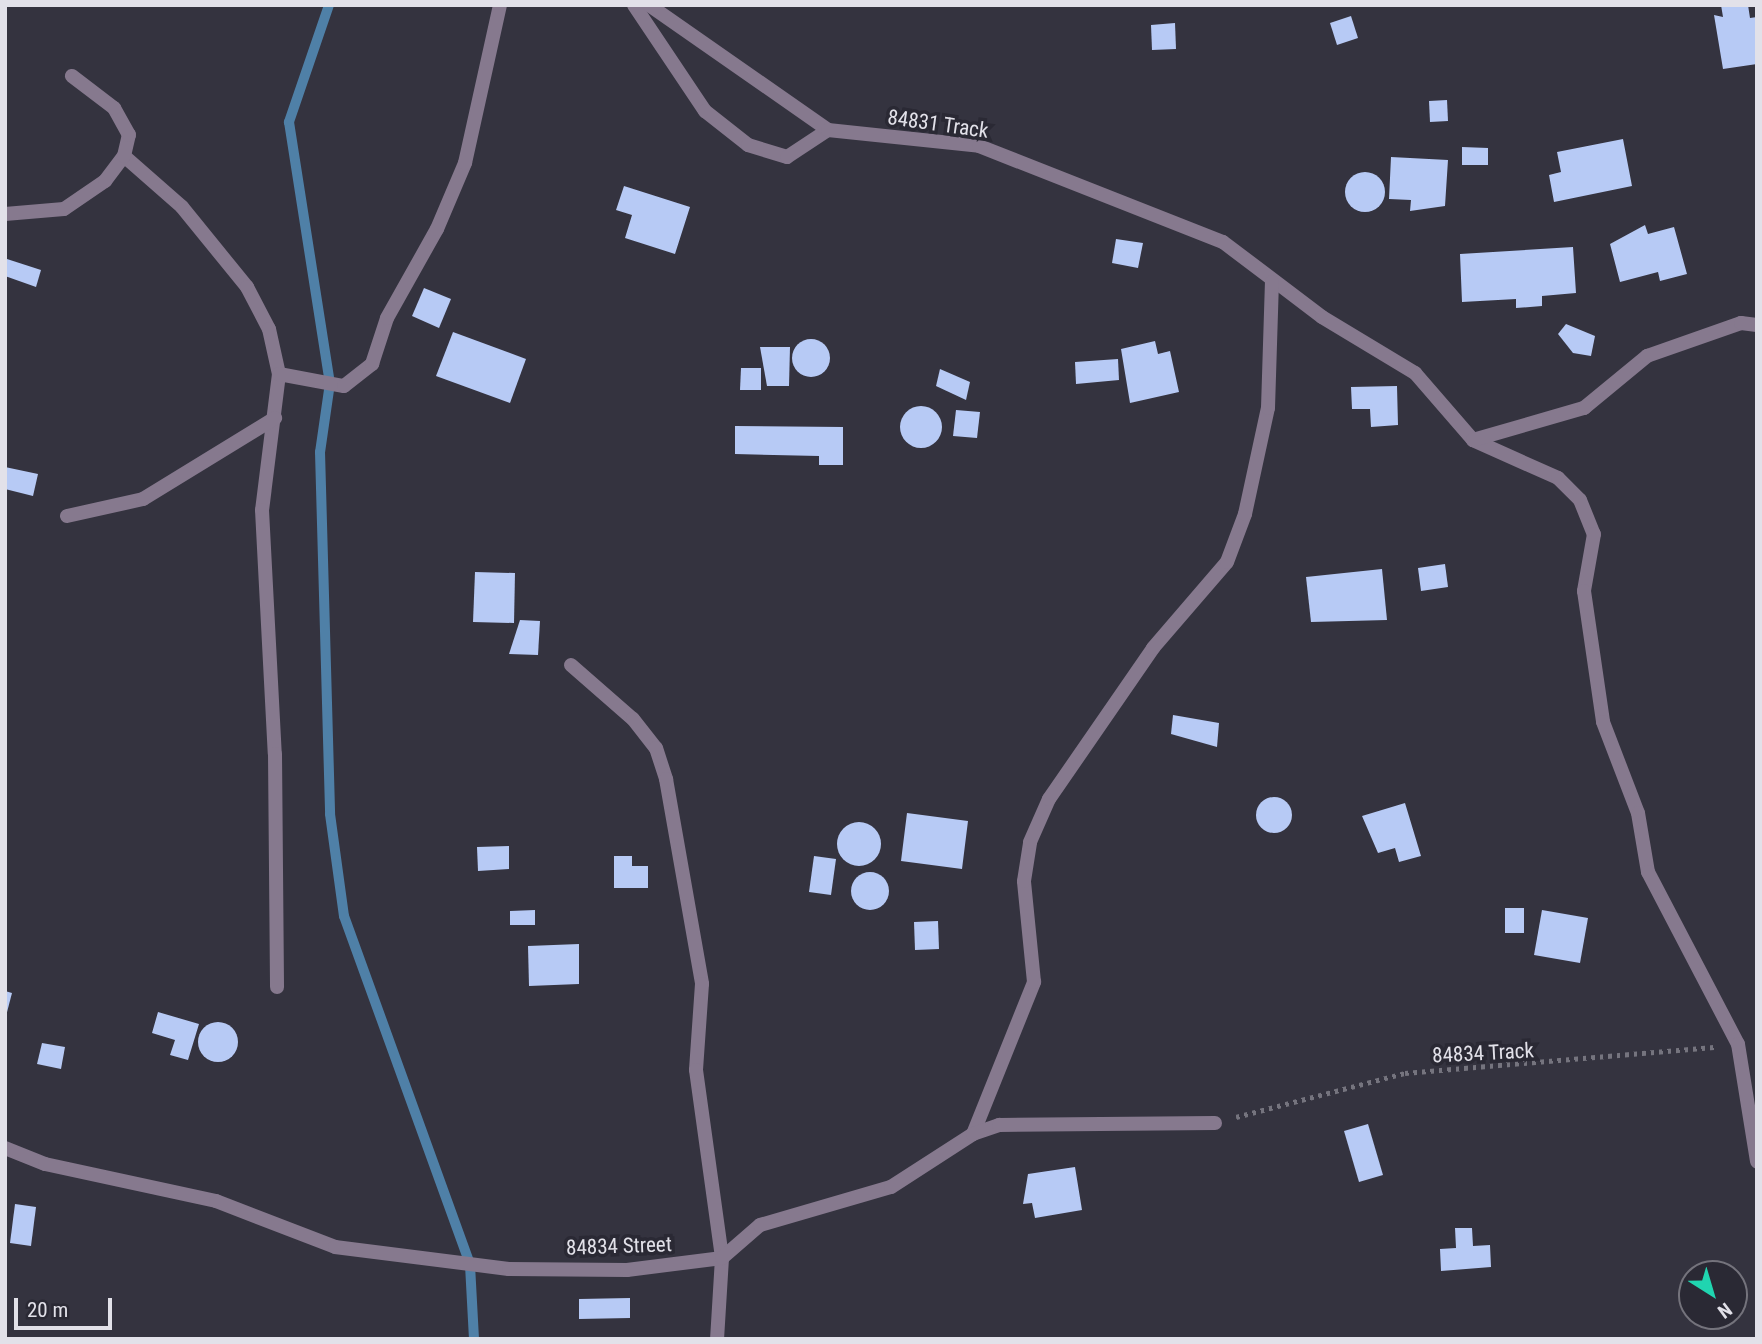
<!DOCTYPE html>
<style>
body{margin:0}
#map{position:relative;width:1762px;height:1344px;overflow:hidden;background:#34333f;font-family:"Roboto Condensed",sans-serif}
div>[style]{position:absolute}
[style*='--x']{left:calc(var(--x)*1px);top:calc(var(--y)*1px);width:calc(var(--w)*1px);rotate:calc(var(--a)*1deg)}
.stream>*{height:10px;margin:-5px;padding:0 5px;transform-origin:5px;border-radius:5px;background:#4f80a7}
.building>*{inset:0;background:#b7caf5}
.round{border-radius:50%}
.path>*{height:4.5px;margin-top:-2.25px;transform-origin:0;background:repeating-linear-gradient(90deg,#75747e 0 3.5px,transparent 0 8.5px)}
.street>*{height:14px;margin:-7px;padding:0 7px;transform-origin:7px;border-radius:7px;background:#86798e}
span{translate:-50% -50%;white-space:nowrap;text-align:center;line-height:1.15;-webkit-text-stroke:7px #2a2934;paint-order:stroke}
.street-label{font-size:21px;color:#e2e1e9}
.frame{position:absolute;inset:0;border:7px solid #e2e1e9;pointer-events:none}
.north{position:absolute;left:1678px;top:1260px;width:70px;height:70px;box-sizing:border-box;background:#2a2934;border:2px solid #74737c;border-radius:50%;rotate:143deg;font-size:19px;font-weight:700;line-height:28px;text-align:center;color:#e2e1e9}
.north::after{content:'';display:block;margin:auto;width:24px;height:32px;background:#20d5b0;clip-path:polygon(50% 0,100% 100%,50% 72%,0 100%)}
.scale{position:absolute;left:14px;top:1298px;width:98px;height:32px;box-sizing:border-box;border:4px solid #e2e1e9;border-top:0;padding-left:9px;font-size:21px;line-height:24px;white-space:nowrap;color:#e2e1e9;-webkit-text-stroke:5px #2a2934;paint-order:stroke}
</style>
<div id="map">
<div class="stream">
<i style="--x:329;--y:5;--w:124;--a:108.9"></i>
<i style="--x:289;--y:122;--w:264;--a:81.1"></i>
<i style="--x:330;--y:383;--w:70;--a:98.2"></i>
<i style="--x:320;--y:452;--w:362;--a:88.4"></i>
<i style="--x:330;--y:814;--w:103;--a:82.2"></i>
<i style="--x:344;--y:916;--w:371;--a:70.1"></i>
<i style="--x:470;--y:1265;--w:74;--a:86.9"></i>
</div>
<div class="building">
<i style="clip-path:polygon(1721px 5px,1748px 5px,1750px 18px,1757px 17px,1757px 64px,1723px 69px,1714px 15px,1723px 17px)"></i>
<i style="clip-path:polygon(1351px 16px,1358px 38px,1337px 45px,1330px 23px)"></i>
<i style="clip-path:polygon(1175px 23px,1176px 49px,1152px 50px,1151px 25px)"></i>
<i style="clip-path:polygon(1447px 100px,1448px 121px,1430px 122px,1429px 101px)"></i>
<i style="clip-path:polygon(1623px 139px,1632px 186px,1554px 202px,1549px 175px,1561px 172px,1557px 152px)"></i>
<i style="clip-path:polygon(1462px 147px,1488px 148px,1488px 165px,1462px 165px)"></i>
<i style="clip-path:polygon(1391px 157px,1448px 160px,1445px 206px,1410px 211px,1411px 200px,1389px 199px)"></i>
<i class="round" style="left:1345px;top:172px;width:40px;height:40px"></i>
<i style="clip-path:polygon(624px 186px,690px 207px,675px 254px,625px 238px,632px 215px,616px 210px)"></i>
<i style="clip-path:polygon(1645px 225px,1648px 234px,1674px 227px,1687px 274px,1660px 281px,1658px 272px,1620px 282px,1610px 244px)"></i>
<i style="clip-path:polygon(1116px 239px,1143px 243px,1138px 268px,1112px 263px)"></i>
<i style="clip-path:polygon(1573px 247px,1576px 293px,1542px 296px,1542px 306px,1516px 308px,1516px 299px,1462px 302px,1460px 254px)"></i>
<i style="clip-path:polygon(7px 259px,41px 270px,36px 287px,5px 276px)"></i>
<i style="clip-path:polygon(424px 288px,451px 299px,439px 328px,412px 316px)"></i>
<i style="clip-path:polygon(1566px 324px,1595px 336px,1591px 356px,1573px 353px,1558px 334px)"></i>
<i style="clip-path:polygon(453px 332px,526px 359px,510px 403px,436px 376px)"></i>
<i class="round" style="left:792px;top:339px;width:38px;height:38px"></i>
<i style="clip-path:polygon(1155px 341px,1158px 354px,1170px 351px,1179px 392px,1130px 403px,1121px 349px)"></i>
<i style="clip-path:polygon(760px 347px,790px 347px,789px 386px,767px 386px)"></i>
<i style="clip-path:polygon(1118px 359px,1119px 380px,1076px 384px,1075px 362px)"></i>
<i style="clip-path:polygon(741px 368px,761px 368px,761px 390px,740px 390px)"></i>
<i style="clip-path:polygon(940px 369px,970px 382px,966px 400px,936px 386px)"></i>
<i style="clip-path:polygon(1397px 386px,1398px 425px,1371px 427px,1370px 409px,1352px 409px,1351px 387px)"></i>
<i class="round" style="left:900px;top:406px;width:42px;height:42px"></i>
<i style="clip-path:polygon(956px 410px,980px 412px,977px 438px,953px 436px)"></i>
<i style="clip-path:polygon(735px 426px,843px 427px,843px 465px,819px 465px,819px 456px,735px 454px)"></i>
<i style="clip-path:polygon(5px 467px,38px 474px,33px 496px,5px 489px)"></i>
<i style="clip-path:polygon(1445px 564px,1448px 587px,1421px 591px,1418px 568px)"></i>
<i style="clip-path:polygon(1382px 569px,1387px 620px,1311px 622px,1306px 577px)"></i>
<i style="clip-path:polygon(475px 572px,515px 573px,514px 623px,473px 622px)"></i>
<i style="clip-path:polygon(520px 620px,540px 621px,538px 655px,509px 654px)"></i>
<i style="clip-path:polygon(1173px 715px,1219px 723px,1217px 747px,1171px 734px)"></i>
<i class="round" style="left:1256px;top:797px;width:36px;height:36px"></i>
<i style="clip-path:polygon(1405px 803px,1421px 856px,1399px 862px,1395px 848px,1378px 853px,1362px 816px)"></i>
<i style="clip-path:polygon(907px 813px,968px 821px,962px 869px,901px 861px)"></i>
<i class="round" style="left:837px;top:822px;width:44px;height:44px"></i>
<i style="clip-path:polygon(509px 846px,509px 869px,478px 871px,477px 847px)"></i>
<i style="clip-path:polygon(614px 856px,632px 856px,632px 866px,648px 866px,648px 888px,614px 888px)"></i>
<i style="clip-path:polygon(814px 856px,836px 859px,831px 895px,809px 892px)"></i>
<i class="round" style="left:851px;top:872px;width:38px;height:38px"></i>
<i style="clip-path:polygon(1505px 908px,1524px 908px,1524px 933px,1505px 933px)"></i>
<i style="clip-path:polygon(535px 910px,535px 925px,510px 925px,510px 911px)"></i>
<i style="clip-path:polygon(1542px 910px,1588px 918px,1580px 963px,1534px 955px)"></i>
<i style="clip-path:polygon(938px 921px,939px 949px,915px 950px,914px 922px)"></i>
<i style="clip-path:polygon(579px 944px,579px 984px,529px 986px,528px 946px)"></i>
<i style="clip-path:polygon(5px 991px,12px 993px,6px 1016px,5px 1016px)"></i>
<i style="clip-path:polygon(158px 1012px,199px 1024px,188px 1060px,170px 1055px,175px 1040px,152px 1033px)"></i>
<i class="round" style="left:198px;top:1022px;width:40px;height:40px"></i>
<i style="clip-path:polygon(42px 1043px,65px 1047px,61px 1069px,37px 1064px)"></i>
<i style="clip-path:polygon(1368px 1124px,1383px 1175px,1359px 1182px,1344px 1131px)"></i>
<i style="clip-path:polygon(1075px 1167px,1082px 1210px,1035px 1218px,1032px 1203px,1023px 1204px,1028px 1174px)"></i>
<i style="clip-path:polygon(15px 1204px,36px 1207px,31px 1246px,10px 1243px)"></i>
<i style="clip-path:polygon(1455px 1228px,1472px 1228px,1473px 1246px,1490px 1245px,1491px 1267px,1441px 1271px,1440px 1249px,1456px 1248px)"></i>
<i style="clip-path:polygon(630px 1298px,630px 1318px,579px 1319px,579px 1299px)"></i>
</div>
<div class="path">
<i style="--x:1236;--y:1117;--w:175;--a:-14.6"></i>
<i style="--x:1405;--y:1073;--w:310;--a:-4.8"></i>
</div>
<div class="street">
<i style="--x:634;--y:5;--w:128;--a:56.2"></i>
<i style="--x:705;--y:111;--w:55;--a:38.3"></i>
<i style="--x:748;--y:145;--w:41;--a:17.1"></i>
<i style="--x:787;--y:157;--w:49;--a:-33.4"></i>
<i style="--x:649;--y:5;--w:218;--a:34.9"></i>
<i style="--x:828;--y:130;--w:152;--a:6"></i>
<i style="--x:979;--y:146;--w:262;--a:21.5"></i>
<i style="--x:1223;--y:242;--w:124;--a:37.1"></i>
<i style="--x:1322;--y:317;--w:109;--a:31.1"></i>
<i style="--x:1415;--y:373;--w:89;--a:49.1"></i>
<i style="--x:1473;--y:440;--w:93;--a:24.1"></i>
<i style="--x:1558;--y:478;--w:31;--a:45"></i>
<i style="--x:1580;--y:500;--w:37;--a:68"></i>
<i style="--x:1594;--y:534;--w:58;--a:100"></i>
<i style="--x:1584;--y:591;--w:132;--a:81.7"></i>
<i style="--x:1603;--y:722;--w:97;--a:69"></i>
<i style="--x:1638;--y:813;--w:60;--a:80.4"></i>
<i style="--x:1648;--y:872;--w:194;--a:62.4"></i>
<i style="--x:1738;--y:1044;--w:119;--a:80.8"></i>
<i style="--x:124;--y:156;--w:77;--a:41.3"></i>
<i style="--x:182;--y:207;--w:103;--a:50.9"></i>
<i style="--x:247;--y:287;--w:47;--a:62.4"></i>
<i style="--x:269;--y:329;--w:46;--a:77.5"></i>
<i style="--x:279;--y:374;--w:137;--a:97.1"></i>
<i style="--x:262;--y:510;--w:244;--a:87"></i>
<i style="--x:275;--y:754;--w:233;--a:89.5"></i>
<i style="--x:5;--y:214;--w:59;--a:-4.8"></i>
<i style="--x:64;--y:209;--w:50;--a:-34.3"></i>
<i style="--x:105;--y:181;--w:31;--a:-53"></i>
<i style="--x:124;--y:156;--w:22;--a:-77"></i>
<i style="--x:129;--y:135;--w:31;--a:-119"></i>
<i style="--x:114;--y:108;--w:53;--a:-142.7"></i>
<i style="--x:279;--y:374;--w:66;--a:10.5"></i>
<i style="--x:344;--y:386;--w:36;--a:-38"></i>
<i style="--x:372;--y:364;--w:48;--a:-71.9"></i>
<i style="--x:387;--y:318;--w:102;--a:-60.7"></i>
<i style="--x:437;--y:229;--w:72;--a:-67"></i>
<i style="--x:465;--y:163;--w:162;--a:-77.5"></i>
<i style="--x:1473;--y:440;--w:116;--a:-16.1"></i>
<i style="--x:1584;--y:408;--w:82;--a:-39.5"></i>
<i style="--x:1647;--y:356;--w:100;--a:-19.3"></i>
<i style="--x:1741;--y:323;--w:16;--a:7"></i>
<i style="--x:67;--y:516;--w:78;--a:-12.6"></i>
<i style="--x:143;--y:499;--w:155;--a:-31.5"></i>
<i style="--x:571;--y:665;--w:82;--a:41.1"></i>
<i style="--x:633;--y:719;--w:37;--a:52"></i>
<i style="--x:656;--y:748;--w:33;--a:72"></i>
<i style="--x:666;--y:779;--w:208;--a:80"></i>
<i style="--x:702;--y:984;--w:86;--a:94"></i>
<i style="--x:696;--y:1070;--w:190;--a:82.1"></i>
<i style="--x:722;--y:1258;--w:81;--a:93.5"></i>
<i style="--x:973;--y:1134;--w:164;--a:-68.1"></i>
<i style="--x:1034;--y:982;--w:101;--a:-95.7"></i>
<i style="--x:1024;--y:881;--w:39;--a:-81"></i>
<i style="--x:1030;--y:842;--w:47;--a:-66.2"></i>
<i style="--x:1049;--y:799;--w:183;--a:-55.4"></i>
<i style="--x:1153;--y:648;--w:113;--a:-49.3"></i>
<i style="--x:1227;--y:562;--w:51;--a:-69.4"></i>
<i style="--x:1245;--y:514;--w:108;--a:-77.8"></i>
<i style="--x:1268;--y:408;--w:126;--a:-88.2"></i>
<i style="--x:5;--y:1148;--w:43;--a:21.8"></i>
<i style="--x:45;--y:1164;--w:175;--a:12.2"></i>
<i style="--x:216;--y:1201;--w:128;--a:21.1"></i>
<i style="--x:335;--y:1247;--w:175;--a:7.2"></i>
<i style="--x:509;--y:1269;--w:118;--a:0.5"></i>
<i style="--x:627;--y:1270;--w:96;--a:-7.2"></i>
<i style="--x:722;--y:1258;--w:50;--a:-41"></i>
<i style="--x:760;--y:1225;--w:136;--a:-16.2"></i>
<i style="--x:891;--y:1187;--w:98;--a:-32.9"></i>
<i style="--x:973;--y:1134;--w:28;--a:-19"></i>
<i style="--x:999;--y:1125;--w:216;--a:-0.5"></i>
</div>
<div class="street-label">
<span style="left:938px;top:124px;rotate:8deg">84831 Track</span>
<span style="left:1483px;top:1053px;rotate:-3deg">84834 Track</span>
<span style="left:619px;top:1246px;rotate:-2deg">84834 Street</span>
</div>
<div class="frame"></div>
<div class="north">N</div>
<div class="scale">20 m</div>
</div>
